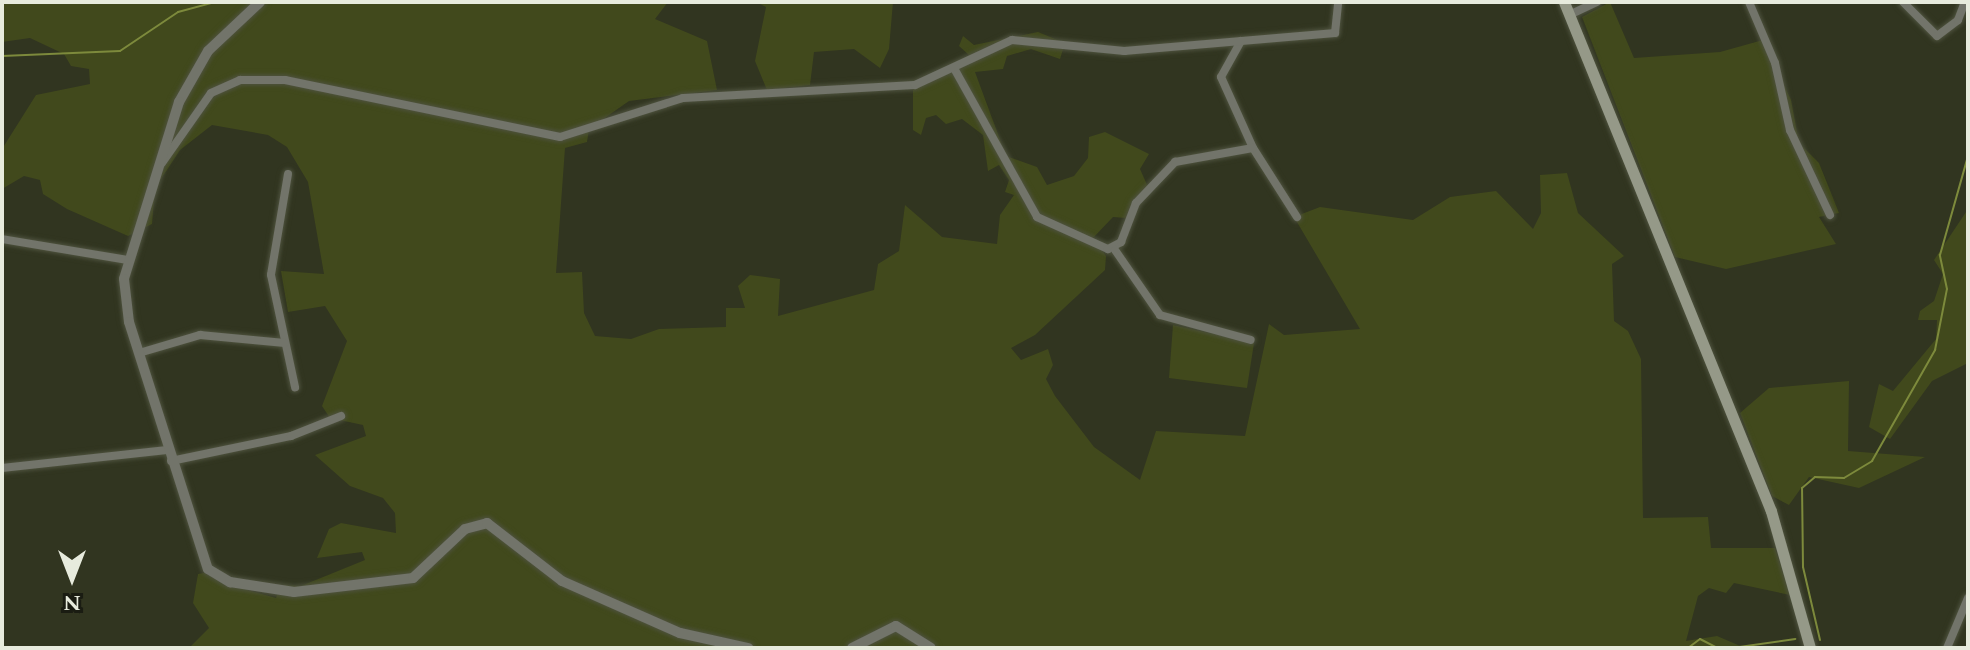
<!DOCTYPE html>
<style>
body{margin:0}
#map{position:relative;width:1970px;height:650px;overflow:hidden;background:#313520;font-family:Spectral,serif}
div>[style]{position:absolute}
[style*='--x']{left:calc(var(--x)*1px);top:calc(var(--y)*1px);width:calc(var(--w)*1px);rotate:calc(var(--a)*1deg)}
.green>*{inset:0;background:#41491c}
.stream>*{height:2px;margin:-1px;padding:0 1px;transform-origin:1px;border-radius:1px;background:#7d8a3c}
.roads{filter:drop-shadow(0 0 2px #4e523e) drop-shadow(0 0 2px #4e523e)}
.minor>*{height:8px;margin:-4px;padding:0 4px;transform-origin:4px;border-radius:4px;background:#72746a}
.tertiary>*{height:10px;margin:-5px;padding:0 5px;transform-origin:5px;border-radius:5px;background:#72746a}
.secondary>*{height:11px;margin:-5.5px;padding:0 5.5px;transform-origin:5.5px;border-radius:5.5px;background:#959988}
span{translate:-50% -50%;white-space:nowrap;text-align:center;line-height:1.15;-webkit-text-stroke:8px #1a1c12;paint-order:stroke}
.frame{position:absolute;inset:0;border:4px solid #e7ebdd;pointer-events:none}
.north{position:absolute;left:32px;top:538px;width:80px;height:80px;-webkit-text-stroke:6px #1a1c12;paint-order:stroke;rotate:180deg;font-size:22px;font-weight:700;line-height:32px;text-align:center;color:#e7ebdd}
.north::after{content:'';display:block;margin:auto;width:28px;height:36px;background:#e7ebdd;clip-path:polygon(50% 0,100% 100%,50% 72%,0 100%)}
</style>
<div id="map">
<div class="green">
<i style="clip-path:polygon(2px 2px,668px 2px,655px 19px,707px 41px,717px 90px,629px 101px,589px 129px,587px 142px,565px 148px,556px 273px,582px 272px,584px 313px,595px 336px,631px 339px,659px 329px,726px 327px,726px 308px,745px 308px,738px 286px,750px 275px,780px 279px,778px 316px,874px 290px,878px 264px,899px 251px,905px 205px,942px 237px,997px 244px,1000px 215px,1014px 195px,1005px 192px,1009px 180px,999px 165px,988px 171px,983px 135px,962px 119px,946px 124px,936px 115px,926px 118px,921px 135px,913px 130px,913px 85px,962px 65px,969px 55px,959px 46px,963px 36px,974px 45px,1038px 32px,1065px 43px,1060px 59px,1031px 49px,1007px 56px,1003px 69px,975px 72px,1006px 156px,1037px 167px,1047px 185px,1074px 176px,1088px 158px,1089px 137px,1105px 132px,1149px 154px,1140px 169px,1148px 187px,1126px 218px,1113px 217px,1093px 238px,1106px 256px,1105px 270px,1035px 335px,1011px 348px,1021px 360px,1048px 349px,1053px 365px,1046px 379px,1055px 396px,1094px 447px,1140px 480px,1156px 431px,1245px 436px,1269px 324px,1284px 335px,1360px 329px,1294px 217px,1320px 207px,1413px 220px,1450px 197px,1496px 191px,1533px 229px,1541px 213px,1540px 175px,1567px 173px,1578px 213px,1624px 256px,1612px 264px,1614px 321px,1628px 331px,1641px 359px,1643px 518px,1708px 517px,1711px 548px,1775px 548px,1790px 595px,1734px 583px,1726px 593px,1709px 588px,1698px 596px,1686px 641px,1717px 636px,1745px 648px,189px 648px,209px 628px,193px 603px,198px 574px,219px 570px,219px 582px,276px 598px,280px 585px,301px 586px,365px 560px,362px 552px,317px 558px,329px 529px,341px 523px,396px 533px,395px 513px,383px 498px,350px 486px,315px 455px,366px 436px,363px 425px,330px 418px,322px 406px,347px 341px,325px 306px,288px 312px,281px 271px,324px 274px,308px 182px,287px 147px,268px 135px,212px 125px,180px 150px,155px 188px,152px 224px,128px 236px,67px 209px,43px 194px,40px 180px,24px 176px,2px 189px,2px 149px,36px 95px,90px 84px,89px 69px,71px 66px,64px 54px,30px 38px,2px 42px)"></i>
<i style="clip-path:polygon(756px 2px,893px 2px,889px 49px,880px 68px,854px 49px,814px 52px,810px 85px,767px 90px,755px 61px,766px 7px)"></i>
<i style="clip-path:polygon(1610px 2px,1634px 58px,1720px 52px,1763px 40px,1791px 100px,1799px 143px,1819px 163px,1839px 213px,1819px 217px,1836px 244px,1726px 269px,1675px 257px,1582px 17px)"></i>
<i style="clip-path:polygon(1968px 209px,1968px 363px,1932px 381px,1890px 439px,1869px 427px,1879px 384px,1893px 391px,1936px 339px,1937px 320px,1918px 320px,1920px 311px,1934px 301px,1943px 274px,1934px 260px)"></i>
<i style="clip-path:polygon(1173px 325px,1254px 343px,1247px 388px,1169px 378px)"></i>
<i style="clip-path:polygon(1849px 381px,1848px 451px,1925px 457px,1859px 488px,1809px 477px,1789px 505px,1772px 496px,1740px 413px,1769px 388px)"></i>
</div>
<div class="stream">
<i style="--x:2;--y:56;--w:118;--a:-2.4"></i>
<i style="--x:120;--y:51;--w:70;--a:-33.9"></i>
<i style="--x:178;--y:12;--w:39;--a:-15"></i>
<i style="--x:1820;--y:640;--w:75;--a:-103.1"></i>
<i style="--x:1803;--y:567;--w:79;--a:-90.7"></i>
<i style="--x:1802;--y:488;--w:17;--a:-40"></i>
<i style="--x:1815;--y:477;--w:29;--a:2"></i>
<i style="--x:1844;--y:478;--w:33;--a:-31"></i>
<i style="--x:1872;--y:461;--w:128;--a:-60.4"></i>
<i style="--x:1935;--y:350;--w:62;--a:-78.9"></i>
<i style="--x:1947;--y:289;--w:35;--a:-102"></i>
<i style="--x:1940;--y:255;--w:103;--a:-74.2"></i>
<i style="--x:1688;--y:648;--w:15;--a:-37"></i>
<i style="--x:1700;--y:639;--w:20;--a:27"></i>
<i style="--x:1732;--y:648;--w:64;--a:-8.1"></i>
</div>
<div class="roads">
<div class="minor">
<i style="--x:1749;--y:2;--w:66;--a:66.9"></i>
<i style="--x:1775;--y:63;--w:69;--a:77.4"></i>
<i style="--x:1790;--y:130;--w:94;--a:64.8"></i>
<i style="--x:1903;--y:2;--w:48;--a:45"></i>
<i style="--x:1937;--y:36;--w:26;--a:-37"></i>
<i style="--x:1958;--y:20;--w:19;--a:-69"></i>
<i style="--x:1569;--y:15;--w:31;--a:-25"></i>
<i style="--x:1241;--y:41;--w:41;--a:119.1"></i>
<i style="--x:1221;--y:77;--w:78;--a:65.7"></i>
<i style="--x:1253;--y:148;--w:82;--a:57.5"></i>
<i style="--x:955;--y:70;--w:168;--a:60.8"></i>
<i style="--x:1037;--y:217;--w:78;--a:24.3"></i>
<i style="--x:1108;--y:249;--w:15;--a:-28"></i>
<i style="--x:1121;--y:242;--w:42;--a:-69"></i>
<i style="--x:1136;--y:203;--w:57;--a:-46.4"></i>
<i style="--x:1175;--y:162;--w:79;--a:-10.2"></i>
<i style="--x:162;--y:163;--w:85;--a:-55"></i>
<i style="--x:211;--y:93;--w:32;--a:-24"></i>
<i style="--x:240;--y:80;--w:45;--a:0"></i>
<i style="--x:285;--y:80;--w:281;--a:11.7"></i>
<i style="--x:560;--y:137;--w:129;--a:-17.6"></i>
<i style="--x:683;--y:98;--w:232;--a:-3.2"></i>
<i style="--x:915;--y:85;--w:107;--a:-24.9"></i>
<i style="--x:1012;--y:40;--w:113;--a:5.6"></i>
<i style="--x:1124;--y:51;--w:212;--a:-4.9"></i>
<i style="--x:1335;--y:33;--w:31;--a:-84"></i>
<i style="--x:288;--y:174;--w:102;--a:99.6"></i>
<i style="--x:271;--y:275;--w:115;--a:77.9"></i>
<i style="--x:2;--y:239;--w:128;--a:9.5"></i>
<i style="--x:1115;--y:250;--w:79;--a:55.3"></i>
<i style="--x:1160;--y:315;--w:94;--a:15.4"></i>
<i style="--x:139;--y:353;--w:64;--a:-16.4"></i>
<i style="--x:200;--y:335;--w:85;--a:5.4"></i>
<i style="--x:171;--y:461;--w:123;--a:-11.8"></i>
<i style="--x:291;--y:436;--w:54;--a:-21.8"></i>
<i style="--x:2;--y:468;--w:166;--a:-6.2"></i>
<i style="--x:1947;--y:648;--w:54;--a:-67.2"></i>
</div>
<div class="tertiary">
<i style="--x:260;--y:2;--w:71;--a:136.7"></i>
<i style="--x:208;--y:51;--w:59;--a:119.6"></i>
<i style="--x:179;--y:102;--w:185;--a:107.3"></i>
<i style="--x:124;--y:279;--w:43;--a:83.4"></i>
<i style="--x:129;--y:322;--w:259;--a:72.3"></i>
<i style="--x:208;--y:569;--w:26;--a:31"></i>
<i style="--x:230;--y:582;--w:65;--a:8.9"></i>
<i style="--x:294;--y:592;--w:120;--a:-6.7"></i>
<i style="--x:413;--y:578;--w:71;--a:-43.3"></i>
<i style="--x:465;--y:529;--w:23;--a:-15"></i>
<i style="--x:487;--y:523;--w:95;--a:37.7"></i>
<i style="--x:562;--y:581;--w:129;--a:23.8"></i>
<i style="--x:680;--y:633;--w:70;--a:12.4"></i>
<i style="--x:852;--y:648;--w:49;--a:-26.6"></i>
<i style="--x:896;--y:626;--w:41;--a:32.2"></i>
</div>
<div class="secondary">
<i style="--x:1564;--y:2;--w:549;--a:67.87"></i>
<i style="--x:1771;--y:511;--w:142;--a:74.1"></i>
</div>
</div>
<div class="frame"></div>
<div class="north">N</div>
</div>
